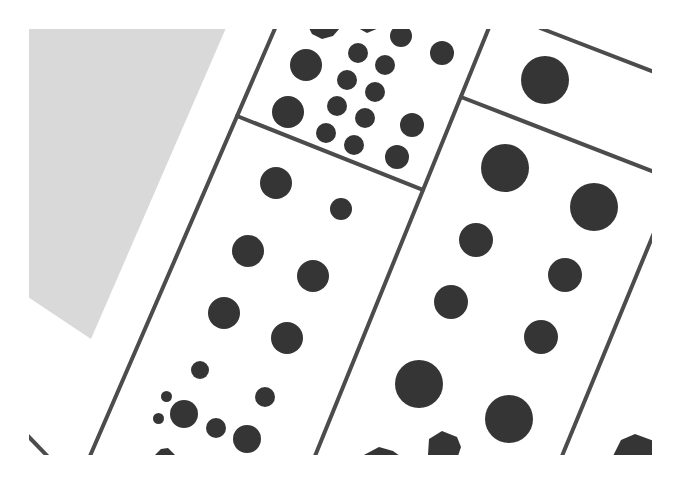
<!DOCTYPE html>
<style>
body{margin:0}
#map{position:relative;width:681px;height:484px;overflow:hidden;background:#fff;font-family:"Source Sans 3",sans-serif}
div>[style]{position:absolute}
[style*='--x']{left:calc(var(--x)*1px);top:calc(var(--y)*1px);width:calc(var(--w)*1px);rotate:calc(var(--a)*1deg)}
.water>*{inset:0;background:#d9d9d9}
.building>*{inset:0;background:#353535}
.round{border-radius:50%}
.service>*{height:4px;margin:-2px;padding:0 2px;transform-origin:2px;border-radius:2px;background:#4c4c4c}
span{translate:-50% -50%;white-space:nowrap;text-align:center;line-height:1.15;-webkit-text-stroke:4px #fff;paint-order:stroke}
.frame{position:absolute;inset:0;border:29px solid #fff;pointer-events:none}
</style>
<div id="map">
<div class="water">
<i style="clip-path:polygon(28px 28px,226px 28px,91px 339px,28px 297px)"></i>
</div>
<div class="building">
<i class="round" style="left:390px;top:25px;width:22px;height:22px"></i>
<i style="clip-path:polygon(309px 28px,340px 28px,333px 36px,322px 39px,312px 34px)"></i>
<i style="clip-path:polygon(358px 28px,379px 28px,367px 33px)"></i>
<i class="round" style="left:430px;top:41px;width:24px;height:24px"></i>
<i class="round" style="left:348px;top:43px;width:20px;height:20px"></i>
<i class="round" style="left:290px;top:49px;width:32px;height:32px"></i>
<i class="round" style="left:375px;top:55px;width:20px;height:20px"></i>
<i class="round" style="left:521px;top:56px;width:48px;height:48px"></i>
<i class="round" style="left:337px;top:70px;width:20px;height:20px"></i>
<i class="round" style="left:365px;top:82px;width:20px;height:20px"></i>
<i class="round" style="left:272px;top:96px;width:32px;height:32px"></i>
<i class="round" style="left:327px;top:96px;width:20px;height:20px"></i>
<i class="round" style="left:355px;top:108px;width:20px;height:20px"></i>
<i class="round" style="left:400px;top:113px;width:24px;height:24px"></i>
<i class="round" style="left:316px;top:123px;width:20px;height:20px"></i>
<i class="round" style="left:344px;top:135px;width:20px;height:20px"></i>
<i class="round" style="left:481px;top:144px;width:48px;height:48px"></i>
<i class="round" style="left:385px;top:145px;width:24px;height:24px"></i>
<i class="round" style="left:260px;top:167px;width:32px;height:32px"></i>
<i class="round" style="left:570px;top:183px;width:48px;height:48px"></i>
<i class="round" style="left:330px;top:198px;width:22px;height:22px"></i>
<i class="round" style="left:459px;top:223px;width:34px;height:34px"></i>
<i class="round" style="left:232px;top:235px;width:32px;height:32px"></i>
<i class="round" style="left:548px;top:258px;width:34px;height:34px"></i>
<i class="round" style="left:297px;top:260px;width:32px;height:32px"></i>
<i class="round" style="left:434px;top:285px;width:34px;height:34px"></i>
<i class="round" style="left:208px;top:297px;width:32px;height:32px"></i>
<i class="round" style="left:524px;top:320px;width:34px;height:34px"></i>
<i class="round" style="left:271px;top:322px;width:32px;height:32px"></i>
<i class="round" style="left:395px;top:360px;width:48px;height:48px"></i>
<i class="round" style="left:191px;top:361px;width:18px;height:18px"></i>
<i class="round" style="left:255px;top:387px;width:20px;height:20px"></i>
<i class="round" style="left:160.5px;top:390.5px;width:11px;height:11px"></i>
<i class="round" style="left:485px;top:395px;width:48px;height:48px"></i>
<i class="round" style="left:170px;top:400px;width:28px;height:28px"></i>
<i class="round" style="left:152.5px;top:412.5px;width:11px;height:11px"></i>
<i class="round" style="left:206px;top:418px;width:20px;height:20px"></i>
<i class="round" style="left:233px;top:425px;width:28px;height:28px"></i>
<i style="clip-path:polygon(442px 431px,457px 437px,461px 447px,458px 456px,428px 455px,429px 439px)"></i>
<i style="clip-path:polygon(635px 434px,654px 441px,654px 456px,613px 456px,621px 440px)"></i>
<i style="clip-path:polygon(379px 447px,393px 451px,400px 456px,362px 456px)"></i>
<i style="clip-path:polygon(168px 448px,176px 456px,154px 456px,161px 449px)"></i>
</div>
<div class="service">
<i style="--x:540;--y:28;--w:122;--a:21.1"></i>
<i style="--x:461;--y:97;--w:207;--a:21.2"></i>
<i style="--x:237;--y:116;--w:200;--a:21.7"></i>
<i style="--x:28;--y:436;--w:28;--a:46"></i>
<i style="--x:90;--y:456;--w:466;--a:-66.6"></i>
<i style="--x:315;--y:456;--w:462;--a:-67.9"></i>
<i style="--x:562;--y:456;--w:241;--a:-67.6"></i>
</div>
<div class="frame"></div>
</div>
